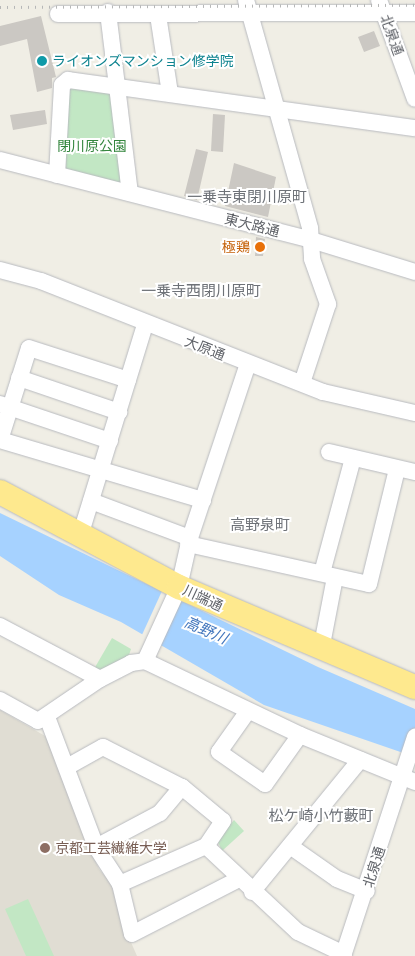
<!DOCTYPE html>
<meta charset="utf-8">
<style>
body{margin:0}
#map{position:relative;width:415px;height:956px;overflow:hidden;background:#f0eee5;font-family:"Asap Condensed","Noto Sans JP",sans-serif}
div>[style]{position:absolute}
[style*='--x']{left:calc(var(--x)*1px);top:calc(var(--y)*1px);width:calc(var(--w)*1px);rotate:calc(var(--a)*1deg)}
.education>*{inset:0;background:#e0ddd3}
.green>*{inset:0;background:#c2e7c4}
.water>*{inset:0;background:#a6d2ff}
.pier>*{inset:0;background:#f0eee5}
.building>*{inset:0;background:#cbc8c3}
.roads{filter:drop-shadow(0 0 1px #b8babf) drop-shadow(0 0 1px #b8babf)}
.minor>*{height:16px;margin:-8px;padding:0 8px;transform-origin:8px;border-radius:8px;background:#fff}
.highway>*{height:24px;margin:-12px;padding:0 12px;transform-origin:12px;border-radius:12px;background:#fee98e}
.rail>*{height:3px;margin-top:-1.5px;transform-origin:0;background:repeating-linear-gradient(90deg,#b6b7b7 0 1px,transparent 0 7px)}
.dots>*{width:14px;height:14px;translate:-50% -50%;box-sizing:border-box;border:2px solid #fff;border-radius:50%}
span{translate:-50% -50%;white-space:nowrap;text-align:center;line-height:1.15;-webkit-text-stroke:4px #fff;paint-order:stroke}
.street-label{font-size:14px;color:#5d6066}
.culture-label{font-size:14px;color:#0d838f}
.left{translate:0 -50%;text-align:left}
.park-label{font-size:14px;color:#34863e}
.food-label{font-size:14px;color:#c56008}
.right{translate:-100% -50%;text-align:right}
.education-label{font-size:14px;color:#785e54}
.neighbourhood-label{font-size:15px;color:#6e7278}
.water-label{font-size:15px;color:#4276bd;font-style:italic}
</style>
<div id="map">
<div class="education">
<i style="clip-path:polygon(0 710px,52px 740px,79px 810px,80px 828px,99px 869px,118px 892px,123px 924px,137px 956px,0 956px)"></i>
</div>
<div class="green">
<i style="clip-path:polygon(68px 88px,109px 91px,115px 98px,125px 181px,120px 185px,65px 171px)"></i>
<i style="clip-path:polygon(112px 638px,131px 649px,129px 655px,101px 671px,94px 669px)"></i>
<i style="clip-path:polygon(234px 820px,244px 831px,222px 851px,217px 840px)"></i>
<i style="clip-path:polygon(28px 899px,54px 956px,26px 956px,5px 909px)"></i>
</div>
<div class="water">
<i style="clip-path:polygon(0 513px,318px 667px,415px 709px,415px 757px,264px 705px,121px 622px,59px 595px,0 556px)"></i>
</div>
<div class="pier">
<i style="clip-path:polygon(162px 591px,180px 599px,158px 647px,141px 637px)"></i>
</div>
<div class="building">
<i style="clip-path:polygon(41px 16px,56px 77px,52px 78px,52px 88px,37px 92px,27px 39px,0 46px,0 26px)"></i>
<i style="clip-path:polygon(374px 31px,380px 46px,364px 52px,358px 37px)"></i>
<i style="clip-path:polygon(45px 110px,47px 124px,13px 130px,10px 115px)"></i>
<i style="clip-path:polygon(213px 114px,225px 115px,223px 152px,211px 151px)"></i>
<i style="clip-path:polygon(196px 149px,208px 152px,197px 200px,184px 196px)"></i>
<i style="clip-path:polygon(234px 163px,276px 177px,268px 217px,225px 206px)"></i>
<i style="clip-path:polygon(256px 237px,265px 239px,263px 256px,255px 256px)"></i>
</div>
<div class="roads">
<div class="minor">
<i style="--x:246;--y:0;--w:237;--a:74.3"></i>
<i style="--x:310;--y:228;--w:31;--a:86"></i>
<i style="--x:312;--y:259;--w:48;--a:70.4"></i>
<i style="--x:328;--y:304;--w:83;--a:108.2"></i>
<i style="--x:379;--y:0;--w:105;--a:70"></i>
<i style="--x:108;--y:12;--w:182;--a:83.1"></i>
<i style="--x:58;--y:14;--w:357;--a:-0.2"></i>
<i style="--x:158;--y:15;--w:79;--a:81.3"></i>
<i style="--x:0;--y:160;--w:321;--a:14.4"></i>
<i style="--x:311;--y:240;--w:109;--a:17.1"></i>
<i style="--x:57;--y:175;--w:90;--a:-86.8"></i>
<i style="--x:62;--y:85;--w:8;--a:-40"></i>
<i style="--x:68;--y:80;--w:350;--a:7.9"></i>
<i style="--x:0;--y:270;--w:42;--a:15"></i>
<i style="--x:41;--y:281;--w:303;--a:21.5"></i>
<i style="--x:323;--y:392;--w:94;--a:12.9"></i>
<i style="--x:19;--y:378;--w:106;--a:18.8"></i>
<i style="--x:0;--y:404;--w:116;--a:18.6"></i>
<i style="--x:0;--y:440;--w:212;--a:16.5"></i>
<i style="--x:0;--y:440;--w:96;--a:-72.5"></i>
<i style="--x:29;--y:348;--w:104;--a:17.9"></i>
<i style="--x:329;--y:452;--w:88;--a:13.1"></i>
<i style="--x:91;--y:501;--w:106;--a:20.5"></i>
<i style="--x:80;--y:536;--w:221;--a:-72.9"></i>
<i style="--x:188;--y:544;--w:185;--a:12.5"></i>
<i style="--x:369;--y:584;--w:118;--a:-76.3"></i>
<i style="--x:322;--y:573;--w:119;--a:-74.9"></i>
<i style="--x:0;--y:626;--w:113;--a:27.9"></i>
<i style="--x:321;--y:650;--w:74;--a:-79.1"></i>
<i style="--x:145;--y:661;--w:81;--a:-65.3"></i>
<i style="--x:179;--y:587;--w:50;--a:-77.3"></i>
<i style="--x:190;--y:538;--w:183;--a:-71.6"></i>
<i style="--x:145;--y:661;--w:172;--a:25.5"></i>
<i style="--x:300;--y:735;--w:124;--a:22.2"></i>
<i style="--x:0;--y:700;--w:43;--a:28.9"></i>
<i style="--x:38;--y:721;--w:75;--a:-34.1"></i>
<i style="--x:100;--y:679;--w:35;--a:-27"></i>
<i style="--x:131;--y:663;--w:14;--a:-8"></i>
<i style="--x:248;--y:711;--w:50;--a:125.3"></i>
<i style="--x:219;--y:752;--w:56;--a:34.8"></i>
<i style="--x:265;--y:784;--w:60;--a:-54.5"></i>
<i style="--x:47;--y:717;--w:139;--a:69.3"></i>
<i style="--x:96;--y:847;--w:44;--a:57"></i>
<i style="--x:120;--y:884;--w:51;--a:76.5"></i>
<i style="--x:132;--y:934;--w:120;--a:-27.2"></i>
<i style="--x:67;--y:767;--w:41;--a:-29.1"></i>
<i style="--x:103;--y:747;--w:89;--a:26.9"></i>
<i style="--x:182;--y:787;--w:53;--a:39.7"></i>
<i style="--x:223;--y:821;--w:30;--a:124"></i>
<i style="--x:206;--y:846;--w:94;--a:156.2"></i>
<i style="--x:206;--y:846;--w:126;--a:43.1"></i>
<i style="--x:298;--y:932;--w:51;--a:25.6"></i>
<i style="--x:290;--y:846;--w:57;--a:35.1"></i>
<i style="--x:337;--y:879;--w:32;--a:22"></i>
<i style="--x:96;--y:847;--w:72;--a:-28"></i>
<i style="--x:160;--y:813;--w:34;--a:-50"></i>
<i style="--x:252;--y:892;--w:171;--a:-50.7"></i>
<i style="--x:343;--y:956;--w:231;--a:-71.8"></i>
</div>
<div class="highway">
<i style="--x:0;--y:492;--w:203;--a:28"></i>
<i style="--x:179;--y:587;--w:256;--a:23"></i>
</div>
</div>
<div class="rail">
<i style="--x:0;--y:7;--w:415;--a:-0.3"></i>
</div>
<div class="dots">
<i style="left:42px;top:61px;background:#0f9aa8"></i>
<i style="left:260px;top:247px;background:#e8710a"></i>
<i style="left:45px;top:848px;background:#8d6e63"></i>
</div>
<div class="street-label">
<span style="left:392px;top:35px;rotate:70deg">北泉通</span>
<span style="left:252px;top:225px;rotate:14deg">東大路通</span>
<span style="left:205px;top:348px;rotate:21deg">大原通</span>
<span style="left:203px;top:598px;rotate:25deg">川端通</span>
<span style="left:374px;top:867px;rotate:-72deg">北泉通</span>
</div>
<div class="culture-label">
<span class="left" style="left:52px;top:61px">ライオンズマンション修学院</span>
</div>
<div class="park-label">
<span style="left:92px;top:146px">閉川原公園</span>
</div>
<div class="food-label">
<span class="right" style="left:250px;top:247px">極鶏</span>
</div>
<div class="education-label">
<span class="left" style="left:55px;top:848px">京都工芸繊維大学</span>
</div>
<div class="neighbourhood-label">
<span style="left:247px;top:197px">一乗寺東閉川原町</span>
<span style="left:201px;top:291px">一乗寺西閉川原町</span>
<span style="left:260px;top:525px">高野泉町</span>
<span style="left:321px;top:816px">松ケ崎小竹藪町</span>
</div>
<div class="water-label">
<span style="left:206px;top:630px;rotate:24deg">高野川</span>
</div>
</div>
